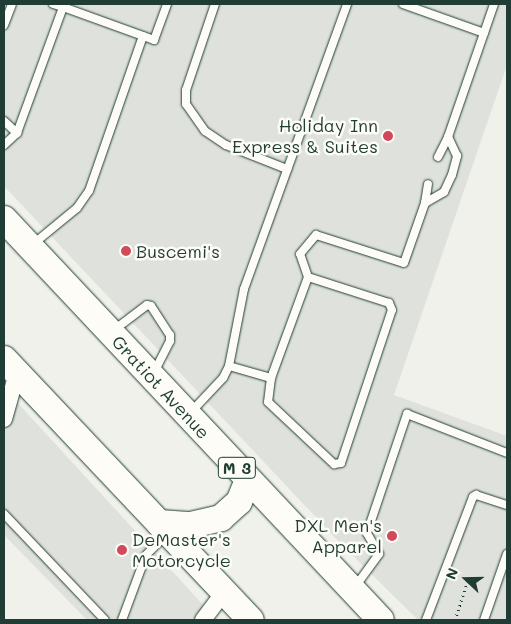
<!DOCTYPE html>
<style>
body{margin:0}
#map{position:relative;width:511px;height:624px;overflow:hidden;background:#f0f1eb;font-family:Mali,sans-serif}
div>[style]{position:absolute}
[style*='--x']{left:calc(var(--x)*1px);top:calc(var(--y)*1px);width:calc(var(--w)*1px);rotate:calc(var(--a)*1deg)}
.built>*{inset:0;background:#dfe2dc}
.path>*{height:3px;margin-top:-1.5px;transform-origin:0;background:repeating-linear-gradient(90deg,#1f3d34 0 1px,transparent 0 5px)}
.roads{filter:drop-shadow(0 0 1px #1f3d34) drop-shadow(0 0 1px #1f3d34)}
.service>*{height:8px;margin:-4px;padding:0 4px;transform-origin:4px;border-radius:4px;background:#fdfcf7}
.minor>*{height:16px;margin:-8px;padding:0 8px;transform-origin:8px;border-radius:8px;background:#fdfcf7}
.primary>*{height:26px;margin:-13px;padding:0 13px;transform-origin:13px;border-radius:13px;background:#fdfcf7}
.dots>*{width:14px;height:14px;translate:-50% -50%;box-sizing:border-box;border:2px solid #fdfcf7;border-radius:50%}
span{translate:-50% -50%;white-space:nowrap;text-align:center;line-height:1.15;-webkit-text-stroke:5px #fdfcf7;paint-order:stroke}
.shield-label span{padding:1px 4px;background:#fdfcf7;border:1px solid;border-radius:4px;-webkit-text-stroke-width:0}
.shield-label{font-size:16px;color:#1f3d34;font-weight:700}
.poi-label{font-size:18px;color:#1f3d34}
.right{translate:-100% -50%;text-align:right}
.left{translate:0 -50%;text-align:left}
.street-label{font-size:18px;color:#1f3d34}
.frame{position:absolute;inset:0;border:5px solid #1f3d34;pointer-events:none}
.north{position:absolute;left:441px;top:554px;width:50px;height:50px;-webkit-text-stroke:4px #fdfcf7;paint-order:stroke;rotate:291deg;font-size:14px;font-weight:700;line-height:20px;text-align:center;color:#1f3d34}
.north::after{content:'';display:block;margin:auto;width:18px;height:22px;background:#1f3d34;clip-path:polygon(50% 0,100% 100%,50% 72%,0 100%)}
</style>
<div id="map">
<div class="built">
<i style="clip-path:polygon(4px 4px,507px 4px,507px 65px,394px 395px,507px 436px,507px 620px,418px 620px,343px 546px,4px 186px)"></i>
<i style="clip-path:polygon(4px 388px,217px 620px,87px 620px,4px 535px)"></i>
</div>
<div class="path">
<i style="--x:455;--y:620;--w:42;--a:-72"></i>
</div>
<div class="roads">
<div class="service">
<i style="--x:53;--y:4;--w:10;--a:17"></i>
<i style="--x:215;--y:4;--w:91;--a:108.6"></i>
<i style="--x:186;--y:90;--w:14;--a:90"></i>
<i style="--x:186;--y:104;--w:33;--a:55"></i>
<i style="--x:205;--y:131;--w:25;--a:34"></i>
<i style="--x:226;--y:145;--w:66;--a:21.5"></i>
<i style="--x:403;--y:4;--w:86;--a:19.7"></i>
<i style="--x:4;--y:25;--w:22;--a:-69"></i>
<i style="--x:4;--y:121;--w:18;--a:43"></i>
<i style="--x:17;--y:133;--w:134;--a:-69.9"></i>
<i style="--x:63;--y:7;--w:97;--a:19.9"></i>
<i style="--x:154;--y:40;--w:38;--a:-70"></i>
<i style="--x:4;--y:145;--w:18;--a:-43"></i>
<i style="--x:438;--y:157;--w:22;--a:-63"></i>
<i style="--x:425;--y:203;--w:19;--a:-81"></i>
<i style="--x:32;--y:245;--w:58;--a:-39.4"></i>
<i style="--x:77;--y:208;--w:21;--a:-55"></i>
<i style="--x:89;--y:191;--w:164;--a:-70.8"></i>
<i style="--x:308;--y:277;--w:24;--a:-109"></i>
<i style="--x:300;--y:254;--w:25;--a:-50"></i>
<i style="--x:316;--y:235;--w:92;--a:17.7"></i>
<i style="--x:404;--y:263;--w:64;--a:-70.7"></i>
<i style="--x:425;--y:203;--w:22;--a:-30"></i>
<i style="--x:444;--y:192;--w:19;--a:-65"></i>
<i style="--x:452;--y:175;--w:20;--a:-75"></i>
<i style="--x:457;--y:156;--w:21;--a:-115"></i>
<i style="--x:448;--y:137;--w:141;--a:-70.9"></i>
<i style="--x:114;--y:330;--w:41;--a:-37.1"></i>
<i style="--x:147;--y:305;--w:4;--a:14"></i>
<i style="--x:151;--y:306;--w:35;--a:57"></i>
<i style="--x:170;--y:335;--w:6;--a:90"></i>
<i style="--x:170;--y:341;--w:35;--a:117"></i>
<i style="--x:229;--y:366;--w:44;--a:15.9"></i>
<i style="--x:271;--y:378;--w:24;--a:97"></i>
<i style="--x:268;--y:402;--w:91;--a:43.2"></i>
<i style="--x:334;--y:464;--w:7;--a:-8"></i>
<i style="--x:341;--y:463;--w:161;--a:-71.6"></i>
<i style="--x:392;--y:310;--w:8;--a:-113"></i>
<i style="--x:389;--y:303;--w:85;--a:-162.2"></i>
<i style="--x:308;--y:277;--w:108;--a:110.1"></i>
<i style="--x:191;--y:412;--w:47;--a:-46.7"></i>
<i style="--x:223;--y:378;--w:13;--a:-63"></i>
<i style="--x:229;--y:366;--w:78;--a:-79"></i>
<i style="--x:244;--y:289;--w:303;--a:-70.1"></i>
<i style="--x:4;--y:514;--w:146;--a:46.4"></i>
<i style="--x:355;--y:587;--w:41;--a:-54"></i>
<i style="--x:379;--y:554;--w:24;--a:-120"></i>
<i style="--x:367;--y:533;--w:126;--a:-71.4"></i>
<i style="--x:407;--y:414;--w:107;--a:21.3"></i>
<i style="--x:122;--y:620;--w:69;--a:-69.7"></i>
<i style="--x:146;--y:555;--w:27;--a:-45"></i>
<i style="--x:426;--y:620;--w:132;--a:-69.1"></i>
<i style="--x:473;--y:497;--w:4;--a:-34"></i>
<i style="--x:476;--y:495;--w:33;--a:18"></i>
<i style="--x:484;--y:620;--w:70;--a:-70.8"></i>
</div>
<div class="minor">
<i style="--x:4;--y:419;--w:48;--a:-74.2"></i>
<i style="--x:203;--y:620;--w:35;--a:-53"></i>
</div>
<div class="primary">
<i style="--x:4;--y:219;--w:550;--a:46.77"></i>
<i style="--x:4;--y:359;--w:359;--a:46.6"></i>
<i style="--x:159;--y:523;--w:32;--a:4"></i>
<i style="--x:191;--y:525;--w:31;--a:-13"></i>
<i style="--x:221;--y:518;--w:24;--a:-42"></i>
<i style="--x:239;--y:502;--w:24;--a:-68"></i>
</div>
</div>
<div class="dots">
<i style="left:388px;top:136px;background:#d1495b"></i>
<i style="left:126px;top:251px;background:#d1495b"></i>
<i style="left:392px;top:536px;background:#d1495b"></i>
<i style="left:122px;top:550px;background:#d1495b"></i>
</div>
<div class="shield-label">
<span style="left:237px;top:468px">M 3</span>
</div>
<div class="poi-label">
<span class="right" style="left:378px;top:136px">Holiday Inn<br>Express &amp; Suites</span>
<span class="left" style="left:136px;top:251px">Buscemi's</span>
<span class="right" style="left:382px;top:536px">DXL Men's<br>Apparel</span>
<span class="left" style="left:132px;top:550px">DeMaster's<br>Motorcycle</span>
</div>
<div class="street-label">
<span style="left:161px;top:387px;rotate:47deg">Gratiot Avenue</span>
</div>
<div class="frame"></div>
<div class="north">N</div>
</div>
